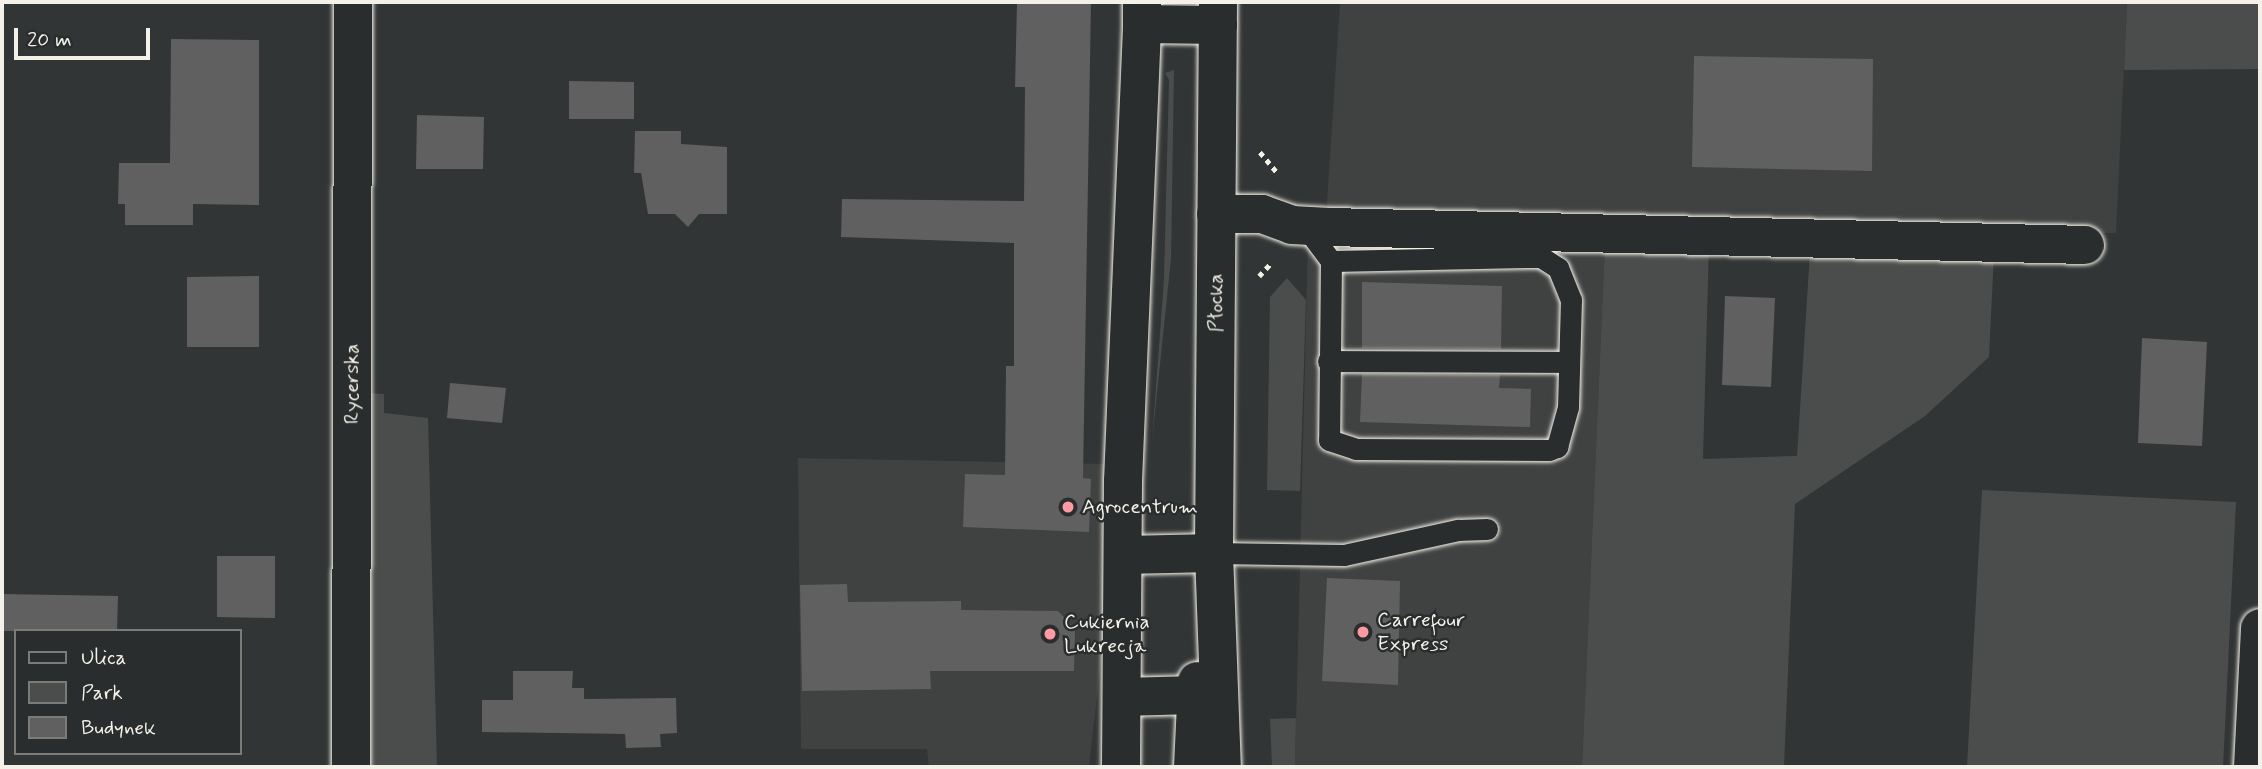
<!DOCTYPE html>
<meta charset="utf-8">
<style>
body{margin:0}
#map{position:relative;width:2262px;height:769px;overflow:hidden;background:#323535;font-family:Mynerve,sans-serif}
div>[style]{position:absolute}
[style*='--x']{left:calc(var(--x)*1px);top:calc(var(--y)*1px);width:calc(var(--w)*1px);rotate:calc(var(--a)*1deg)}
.built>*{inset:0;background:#404242}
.green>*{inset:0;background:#4b4d4c}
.building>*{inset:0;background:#5f605f}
.path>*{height:4.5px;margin-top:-2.25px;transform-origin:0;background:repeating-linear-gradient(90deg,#f4f1e8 0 5px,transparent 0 10px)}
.roads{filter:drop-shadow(0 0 2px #f4f1e8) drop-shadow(0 0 2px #f4f1e8)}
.service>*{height:21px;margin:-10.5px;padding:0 10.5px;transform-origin:10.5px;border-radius:10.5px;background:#2a2d2e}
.minor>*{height:38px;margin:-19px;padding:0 19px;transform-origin:19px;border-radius:19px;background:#2a2d2e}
.tertiary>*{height:38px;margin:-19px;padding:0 19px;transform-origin:19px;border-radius:19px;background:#2a2d2e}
.dots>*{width:19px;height:19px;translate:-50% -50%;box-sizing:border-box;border:4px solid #2a2d2e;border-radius:50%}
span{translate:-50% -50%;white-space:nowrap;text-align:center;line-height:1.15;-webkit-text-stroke:5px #2a2d2e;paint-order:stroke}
.street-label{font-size:21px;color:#f4f1e8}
.poi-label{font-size:21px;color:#f4f1e8}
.left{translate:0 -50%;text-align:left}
.frame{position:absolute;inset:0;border:4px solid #f4f1e8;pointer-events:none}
.legend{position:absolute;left:14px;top:629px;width:228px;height:126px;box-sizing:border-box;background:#2a2d2e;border:2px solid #7b7b78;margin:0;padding:9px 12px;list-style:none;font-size:21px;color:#f4f1e8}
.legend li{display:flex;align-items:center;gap:14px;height:35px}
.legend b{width:35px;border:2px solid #7b7b78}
.scale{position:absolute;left:14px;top:28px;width:136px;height:32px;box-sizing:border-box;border:4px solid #f4f1e8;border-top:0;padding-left:9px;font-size:21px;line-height:24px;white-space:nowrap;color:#f4f1e8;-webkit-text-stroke:5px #2a2d2e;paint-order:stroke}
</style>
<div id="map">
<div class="built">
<i style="clip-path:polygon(1340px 2px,2127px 2px,2116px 233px,1326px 219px)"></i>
<i style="clip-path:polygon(1308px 242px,1605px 244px,1582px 767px,1295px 767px)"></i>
<i style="clip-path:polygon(798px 458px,1108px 464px,1103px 642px,1089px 767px,929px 767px,927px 749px,801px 749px)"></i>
</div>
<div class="green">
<i style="clip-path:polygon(2127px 2px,2260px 2px,2260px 69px,2124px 70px)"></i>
<i style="clip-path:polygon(1174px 70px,1171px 259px,1152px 441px,1164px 279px,1169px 80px,1165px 73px)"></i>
<i style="clip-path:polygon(1605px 244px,1709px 244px,1703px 459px,1797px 456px,1810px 252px,1994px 254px,1989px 357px,1925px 416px,1795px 504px,1784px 767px,1582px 767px)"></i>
<i style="clip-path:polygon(1287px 278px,1306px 300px,1300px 491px,1267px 490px,1270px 297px)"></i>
<i style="clip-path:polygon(366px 393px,384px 394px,384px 413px,428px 418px,437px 767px,367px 767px)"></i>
<i style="clip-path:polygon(1982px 490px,2236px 502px,2223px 767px,1967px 767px)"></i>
<i style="clip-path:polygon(1296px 718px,1295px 767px,1272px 767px,1270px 719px)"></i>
</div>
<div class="building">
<i style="clip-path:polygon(1017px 2px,1091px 2px,1083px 478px,1091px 479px,1089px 532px,963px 527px,965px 474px,1005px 475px,1006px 366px,1014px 366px,1014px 243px,841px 237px,842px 199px,1024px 201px,1025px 87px,1015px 87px)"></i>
<i style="clip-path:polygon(171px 39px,259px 40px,259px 205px,193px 204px,193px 225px,125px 225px,125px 204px,118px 204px,119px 163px,170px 163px)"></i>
<i style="clip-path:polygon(1694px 56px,1873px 59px,1872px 171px,1692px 167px)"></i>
<i style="clip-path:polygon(569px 81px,634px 82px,634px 119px,569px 119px)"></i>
<i style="clip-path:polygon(417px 115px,484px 117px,483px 169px,416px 169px)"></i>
<i style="clip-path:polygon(635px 131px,681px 131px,681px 144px,727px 147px,727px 214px,699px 214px,688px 227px,675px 214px,648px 214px,641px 173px,634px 173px)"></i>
<i style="clip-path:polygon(259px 276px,259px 347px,187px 347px,187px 277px)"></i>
<i style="clip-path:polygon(1362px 282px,1502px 286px,1501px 349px,1362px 348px)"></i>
<i style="clip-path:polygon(1725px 296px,1775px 298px,1771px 387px,1722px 385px)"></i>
<i style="clip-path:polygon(2142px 338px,2207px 342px,2202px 446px,2138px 443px)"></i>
<i style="clip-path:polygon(1362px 374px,1500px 375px,1499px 388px,1531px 389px,1530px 427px,1360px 422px)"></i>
<i style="clip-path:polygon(450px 383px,506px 388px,502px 423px,447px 418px)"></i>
<i style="clip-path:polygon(217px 556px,275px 556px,275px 618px,217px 617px)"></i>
<i style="clip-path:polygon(1327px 578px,1400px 581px,1398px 685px,1322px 681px)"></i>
<i style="clip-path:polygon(847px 584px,848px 602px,961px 601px,961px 610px,1058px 611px,1075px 629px,1074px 671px,930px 671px,931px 689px,802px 691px,800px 585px)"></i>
<i style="clip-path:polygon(2px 594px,118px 596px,117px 631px,2px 631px)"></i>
<i style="clip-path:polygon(513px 671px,573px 671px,572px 688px,584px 688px,584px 699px,676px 698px,677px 733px,660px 734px,661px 747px,626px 748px,625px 734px,482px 732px,482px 700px,513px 700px)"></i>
</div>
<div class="path">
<i style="--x:1260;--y:152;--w:26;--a:50"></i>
<i style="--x:1259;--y:276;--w:19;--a:-47"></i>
</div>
<div class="roads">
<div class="service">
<i style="--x:1304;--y:225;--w:45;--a:53.1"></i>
<i style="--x:1331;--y:261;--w:179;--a:90.6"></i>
<i style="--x:1329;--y:440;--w:28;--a:18"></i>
<i style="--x:1356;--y:449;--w:193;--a:0.3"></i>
<i style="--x:1549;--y:450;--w:9;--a:-21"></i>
<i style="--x:1557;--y:447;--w:41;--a:-74.6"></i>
<i style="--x:1568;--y:407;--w:107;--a:-88.4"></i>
<i style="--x:1571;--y:300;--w:35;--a:-112"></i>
<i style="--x:1558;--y:268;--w:20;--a:-147"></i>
<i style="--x:1541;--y:257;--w:13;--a:180"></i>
<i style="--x:1528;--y:257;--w:197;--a:178.8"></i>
<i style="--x:1328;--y:361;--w:241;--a:0.2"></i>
<i style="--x:1214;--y:553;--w:130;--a:0.9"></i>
<i style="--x:1344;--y:555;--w:117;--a:-12.4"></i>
<i style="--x:1458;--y:530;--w:29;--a:-2"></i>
</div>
<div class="minor">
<i style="--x:1142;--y:2;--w:22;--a:90"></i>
<i style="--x:1142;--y:24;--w:76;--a:0.8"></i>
<i style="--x:1216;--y:214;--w:46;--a:0"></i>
<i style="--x:1262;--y:214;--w:32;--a:20"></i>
<i style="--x:1292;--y:225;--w:37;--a:3"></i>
<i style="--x:1329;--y:227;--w:756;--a:1.36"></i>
<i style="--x:1124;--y:555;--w:90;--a:-1.3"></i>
<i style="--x:1122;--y:697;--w:74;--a:-1.5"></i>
<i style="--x:351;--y:767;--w:765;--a:-89.85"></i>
<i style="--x:1121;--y:767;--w:286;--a:-89.6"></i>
<i style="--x:1123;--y:481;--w:457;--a:-87.6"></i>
<i style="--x:2253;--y:767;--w:139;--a:-87.1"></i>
</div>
<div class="tertiary">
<i style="--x:1218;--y:2;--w:551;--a:90.42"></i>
<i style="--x:1214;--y:553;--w:214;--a:87.9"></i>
<i style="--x:1193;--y:767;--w:86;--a:-87.3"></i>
</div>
</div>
<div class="dots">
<i style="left:1068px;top:507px;background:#ff9aa2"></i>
<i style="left:1363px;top:632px;background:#ff9aa2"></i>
<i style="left:1050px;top:634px;background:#ff9aa2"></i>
</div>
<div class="street-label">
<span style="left:1216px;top:303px;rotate:-90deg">Płocka</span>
<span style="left:352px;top:384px;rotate:-90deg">Rycerska</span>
</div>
<div class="poi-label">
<span class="left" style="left:1082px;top:507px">Agrocentrum</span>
<span class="left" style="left:1377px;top:632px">Carrefour<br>Express</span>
<span class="left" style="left:1064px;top:634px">Cukiernia<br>Lukrecja</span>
</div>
<div class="frame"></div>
<ul class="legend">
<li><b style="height:9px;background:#2a2d2e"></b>Ulica</li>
<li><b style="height:19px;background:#4b4d4c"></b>Park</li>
<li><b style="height:19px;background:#5f605f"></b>Budynek</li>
</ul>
<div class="scale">20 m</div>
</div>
